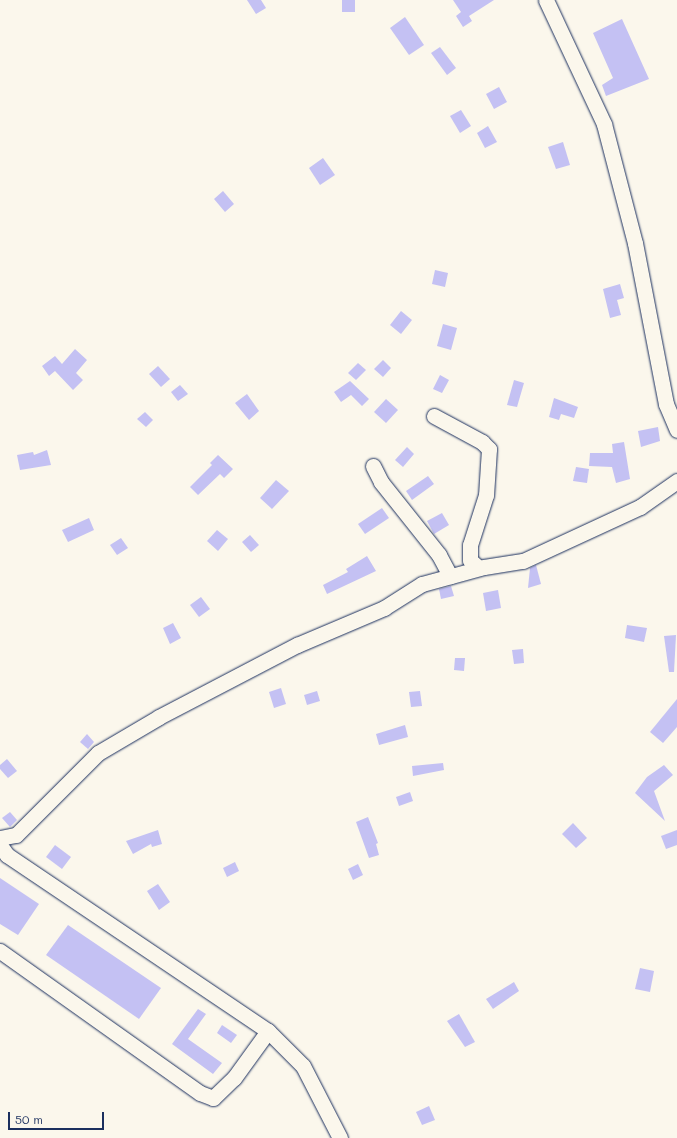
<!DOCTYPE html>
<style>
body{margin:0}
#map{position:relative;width:677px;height:1138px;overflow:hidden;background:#fbf7ec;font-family:Mali,sans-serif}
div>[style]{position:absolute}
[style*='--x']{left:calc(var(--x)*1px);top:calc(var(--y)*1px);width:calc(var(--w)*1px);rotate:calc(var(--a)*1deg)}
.building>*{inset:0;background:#c4c1f3}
.roads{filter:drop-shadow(0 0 1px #1b2f5e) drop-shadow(0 0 1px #1b2f5e)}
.minor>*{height:15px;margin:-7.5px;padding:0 7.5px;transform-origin:7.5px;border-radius:7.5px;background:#fbf7ec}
span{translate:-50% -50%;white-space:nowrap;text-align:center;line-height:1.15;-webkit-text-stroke:3.5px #fbf7ec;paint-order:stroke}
.scale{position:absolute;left:8px;top:1112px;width:96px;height:18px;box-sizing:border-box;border:2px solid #1b2f5e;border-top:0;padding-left:5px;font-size:12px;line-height:14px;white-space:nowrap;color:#1b2f5e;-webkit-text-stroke:3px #fbf7ec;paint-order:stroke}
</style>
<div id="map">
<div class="building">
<i style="clip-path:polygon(247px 0,261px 0,266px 8px,256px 14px)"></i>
<i style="clip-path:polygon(342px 0,355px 0,355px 12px,342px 12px)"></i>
<i style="clip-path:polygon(453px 0,494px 0,469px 16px,472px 21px,463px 27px,456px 16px,461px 12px)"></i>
<i style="clip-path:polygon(405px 17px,424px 45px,409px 55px,390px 28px)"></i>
<i style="clip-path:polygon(622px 19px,649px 79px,606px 96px,602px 85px,613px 78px,593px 33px)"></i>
<i style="clip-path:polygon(440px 47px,456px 68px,447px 75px,431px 53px)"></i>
<i style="clip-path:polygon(499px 87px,507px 102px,494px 109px,486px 94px)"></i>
<i style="clip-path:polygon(461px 110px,471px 126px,460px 133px,450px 116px)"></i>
<i style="clip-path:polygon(488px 126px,497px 142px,485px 148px,477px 133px)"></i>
<i style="clip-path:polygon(563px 142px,570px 165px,556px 169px,548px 147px)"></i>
<i style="clip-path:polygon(323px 158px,335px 175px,320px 185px,309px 168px)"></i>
<i style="clip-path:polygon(223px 191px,234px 204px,225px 212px,214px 199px)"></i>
<i style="clip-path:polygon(435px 270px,448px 273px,445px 287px,432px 284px)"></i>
<i style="clip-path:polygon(620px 284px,624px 298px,617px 300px,621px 315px,610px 318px,603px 289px)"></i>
<i style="clip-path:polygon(401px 311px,412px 320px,401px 334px,390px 325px)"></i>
<i style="clip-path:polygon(443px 324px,457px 328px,451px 350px,437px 346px)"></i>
<i style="clip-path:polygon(75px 349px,87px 360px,76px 373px,83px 380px,73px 390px,55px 371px,49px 376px,42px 366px,55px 356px,62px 364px)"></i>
<i style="clip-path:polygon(383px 360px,391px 368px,383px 377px,374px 369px)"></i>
<i style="clip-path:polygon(358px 363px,366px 370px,356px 380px,348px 373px)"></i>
<i style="clip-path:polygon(158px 366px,170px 379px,161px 387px,149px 374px)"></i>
<i style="clip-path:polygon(440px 375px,449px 380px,442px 393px,433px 389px)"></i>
<i style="clip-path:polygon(514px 380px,524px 383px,517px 407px,507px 405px)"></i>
<i style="clip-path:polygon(350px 381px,369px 399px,362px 406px,351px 395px,341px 402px,334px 392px)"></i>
<i style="clip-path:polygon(180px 385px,188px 394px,178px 401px,171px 392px)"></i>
<i style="clip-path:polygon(247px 394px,259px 411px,249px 420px,235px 403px)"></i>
<i style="clip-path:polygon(554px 398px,578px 407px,574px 418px,561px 414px,559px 420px,549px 417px)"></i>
<i style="clip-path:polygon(386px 399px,398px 410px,386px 423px,374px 412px)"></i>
<i style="clip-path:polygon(145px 412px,153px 420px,146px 427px,137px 419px)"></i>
<i style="clip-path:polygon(658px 427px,660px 441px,641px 447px,638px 431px)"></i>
<i style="clip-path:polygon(624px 442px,630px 479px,616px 483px,612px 467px,589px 466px,590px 453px,613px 453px,612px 444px)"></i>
<i style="clip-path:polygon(407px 447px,414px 454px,403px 467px,395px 460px)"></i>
<i style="clip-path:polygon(47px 450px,51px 465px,20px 470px,17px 455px,33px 452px,34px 455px)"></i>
<i style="clip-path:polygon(218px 455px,233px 469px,224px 478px,220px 474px,198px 495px,190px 487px,212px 465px,210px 463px)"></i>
<i style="clip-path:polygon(576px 467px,589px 469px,587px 483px,573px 481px)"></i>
<i style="clip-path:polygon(428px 476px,434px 484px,412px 500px,406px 491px)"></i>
<i style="clip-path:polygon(276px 480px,289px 491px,272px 509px,260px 498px)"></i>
<i style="clip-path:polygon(382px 508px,389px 518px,365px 534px,358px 524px)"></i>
<i style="clip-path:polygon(442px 513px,449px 525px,434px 534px,427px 521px)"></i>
<i style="clip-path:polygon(89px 518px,94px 530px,68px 542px,62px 530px)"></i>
<i style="clip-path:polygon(217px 530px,228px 539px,218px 551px,207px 541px)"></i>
<i style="clip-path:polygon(250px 535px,259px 545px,251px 552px,242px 542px)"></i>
<i style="clip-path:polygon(121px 538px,128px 548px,117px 555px,110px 545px)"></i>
<i style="clip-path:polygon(367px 556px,376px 571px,327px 594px,323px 585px,348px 572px,346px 569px)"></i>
<i style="clip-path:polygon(536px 565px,541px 584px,528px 588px,530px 568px)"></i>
<i style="clip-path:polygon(451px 586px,454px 596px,441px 599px,439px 589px)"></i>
<i style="clip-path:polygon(498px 590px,501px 608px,486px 611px,483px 593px)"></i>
<i style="clip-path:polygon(201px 597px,210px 609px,199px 617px,190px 605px)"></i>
<i style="clip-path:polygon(173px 623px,181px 638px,170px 644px,163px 628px)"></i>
<i style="clip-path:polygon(627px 625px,647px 628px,644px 642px,625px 638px)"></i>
<i style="clip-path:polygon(676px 635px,674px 672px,669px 672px,664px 636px)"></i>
<i style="clip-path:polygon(523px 649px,524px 663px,514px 664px,512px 650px)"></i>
<i style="clip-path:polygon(455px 658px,465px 658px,464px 671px,454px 670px)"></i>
<i style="clip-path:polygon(281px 688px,286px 704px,274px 708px,269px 692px)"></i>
<i style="clip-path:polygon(317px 691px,320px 701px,307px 705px,304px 695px)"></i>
<i style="clip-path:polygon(420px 691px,422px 706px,411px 707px,409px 692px)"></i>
<i style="clip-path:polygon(677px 699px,677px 727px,663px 743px,650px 732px)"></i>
<i style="clip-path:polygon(405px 725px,408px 737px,379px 745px,376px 734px)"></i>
<i style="clip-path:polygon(87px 734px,94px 742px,88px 749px,80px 742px)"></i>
<i style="clip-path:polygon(7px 759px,17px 771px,8px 778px,0 769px,0 765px)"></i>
<i style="clip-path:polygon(443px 763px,444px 770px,413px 776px,412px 766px)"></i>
<i style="clip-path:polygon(664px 765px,673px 775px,654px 791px,665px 821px,635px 793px,647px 777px)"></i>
<i style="clip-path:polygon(410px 792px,413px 801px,399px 806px,396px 797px)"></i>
<i style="clip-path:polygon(10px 812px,17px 820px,10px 827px,2px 818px)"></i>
<i style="clip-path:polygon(368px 817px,378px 843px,376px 844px,379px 855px,369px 858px,356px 822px)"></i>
<i style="clip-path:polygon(573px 823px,587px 838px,576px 848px,562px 834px)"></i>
<i style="clip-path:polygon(158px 830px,162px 844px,152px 847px,151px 844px,133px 854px,126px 841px)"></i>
<i style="clip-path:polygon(677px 830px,677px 845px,666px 849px,661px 836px)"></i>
<i style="clip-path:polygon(55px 845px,71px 857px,62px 869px,46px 857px)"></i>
<i style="clip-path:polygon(235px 862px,239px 871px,227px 877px,223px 868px)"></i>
<i style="clip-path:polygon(358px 864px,363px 875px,353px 880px,348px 869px)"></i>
<i style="clip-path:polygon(0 878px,39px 904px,18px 935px,0 924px)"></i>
<i style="clip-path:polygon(158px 884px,170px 902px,159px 910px,147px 891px)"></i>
<i style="clip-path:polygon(68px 925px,161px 988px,139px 1019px,46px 955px)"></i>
<i style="clip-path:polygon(640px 968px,654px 971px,650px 992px,635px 989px)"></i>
<i style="clip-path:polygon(514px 982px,519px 991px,493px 1009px,486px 999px)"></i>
<i style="clip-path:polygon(198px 1009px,206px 1014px,188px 1039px,222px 1063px,213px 1074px,172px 1044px)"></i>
<i style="clip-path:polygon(459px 1014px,475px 1042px,465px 1047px,447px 1021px)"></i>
<i style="clip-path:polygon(222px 1025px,237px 1035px,231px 1043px,217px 1033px)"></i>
<i style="clip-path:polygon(429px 1106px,435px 1120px,422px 1125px,416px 1112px)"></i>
</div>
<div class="roads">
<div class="minor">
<i style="--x:546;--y:0;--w:137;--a:64.9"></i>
<i style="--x:604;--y:124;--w:123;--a:75.4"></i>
<i style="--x:635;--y:243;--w:164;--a:79.1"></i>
<i style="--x:666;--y:404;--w:28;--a:67"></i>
<i style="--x:434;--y:416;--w:55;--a:28.4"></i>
<i style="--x:482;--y:442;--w:10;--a:45"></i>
<i style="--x:489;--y:449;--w:46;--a:93.7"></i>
<i style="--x:486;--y:495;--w:52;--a:107.7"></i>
<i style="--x:470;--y:545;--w:15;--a:90"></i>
<i style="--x:470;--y:560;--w:12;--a:42"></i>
<i style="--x:373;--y:466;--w:18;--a:63"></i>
<i style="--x:381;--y:482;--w:93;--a:51.5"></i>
<i style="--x:439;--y:555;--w:24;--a:62"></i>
<i style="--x:0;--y:838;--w:16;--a:-11"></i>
<i style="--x:16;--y:835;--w:116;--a:-45"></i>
<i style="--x:98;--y:753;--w:71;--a:-30.5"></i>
<i style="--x:159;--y:717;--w:156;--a:-27.6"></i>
<i style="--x:297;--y:645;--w:95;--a:-23"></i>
<i style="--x:384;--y:608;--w:45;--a:-32.3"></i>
<i style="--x:422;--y:584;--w:64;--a:-15.3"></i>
<i style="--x:484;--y:567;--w:39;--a:-9"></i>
<i style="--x:523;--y:561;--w:129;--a:-24.8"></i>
<i style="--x:640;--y:507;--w:45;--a:-35.1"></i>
<i style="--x:0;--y:845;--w:12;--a:55"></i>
<i style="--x:7;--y:855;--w:315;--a:34"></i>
<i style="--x:268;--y:1031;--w:49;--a:45"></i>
<i style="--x:303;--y:1066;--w:81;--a:62.8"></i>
<i style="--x:0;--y:951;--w:245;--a:35.4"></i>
<i style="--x:200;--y:1093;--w:14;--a:21"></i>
<i style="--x:213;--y:1098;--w:29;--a:-44"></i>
<i style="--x:234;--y:1078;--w:58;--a:-54.1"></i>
</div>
</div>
<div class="scale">50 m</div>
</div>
